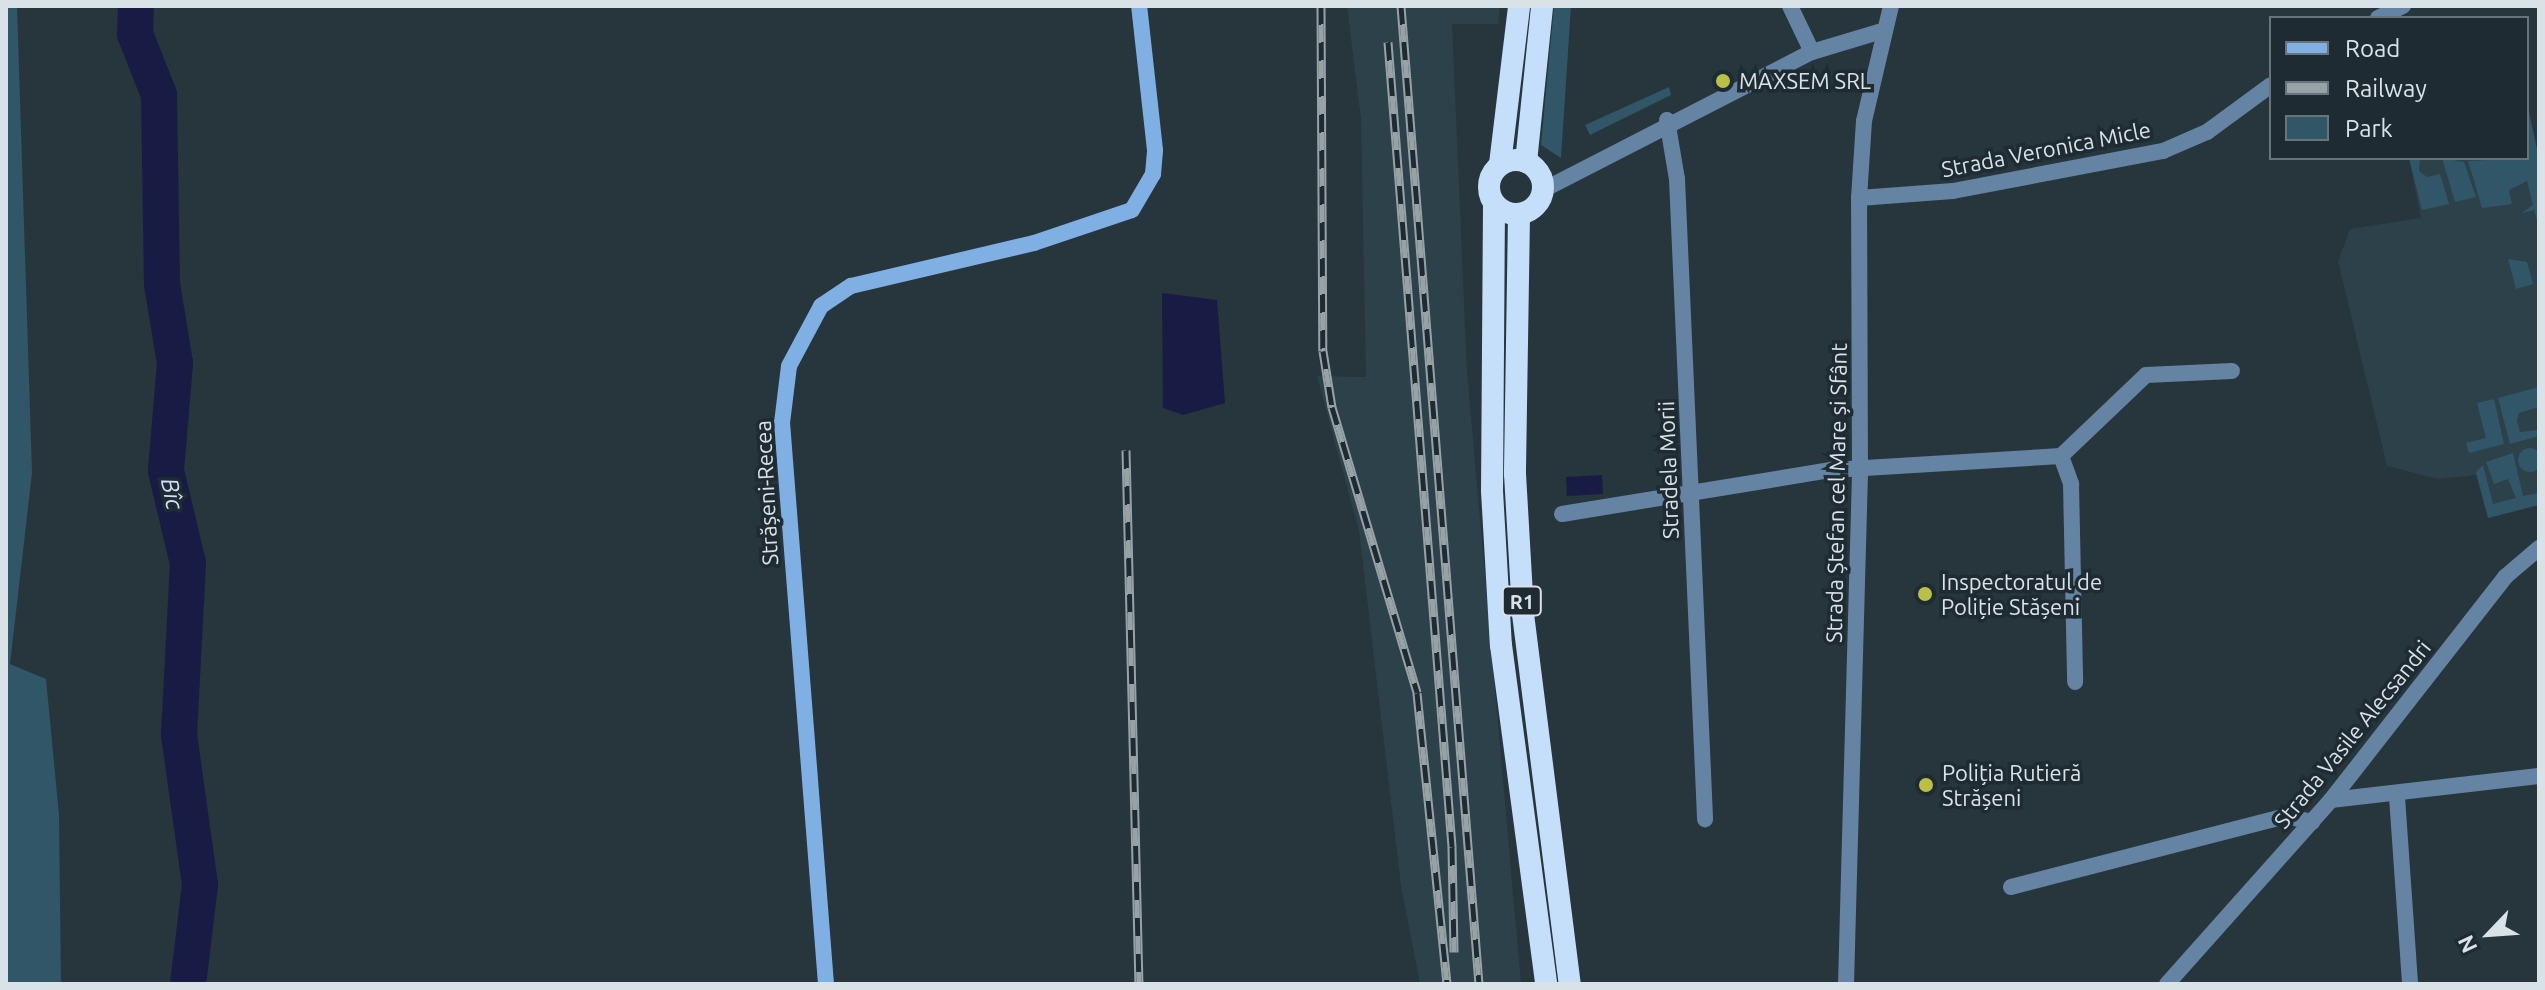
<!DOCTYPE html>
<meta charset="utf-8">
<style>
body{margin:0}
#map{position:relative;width:2545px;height:990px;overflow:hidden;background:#27353c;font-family:Ubuntu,sans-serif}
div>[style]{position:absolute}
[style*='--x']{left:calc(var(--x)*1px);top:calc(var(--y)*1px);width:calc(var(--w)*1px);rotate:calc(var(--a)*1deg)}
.built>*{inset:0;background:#2d414b}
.green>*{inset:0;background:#315667}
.round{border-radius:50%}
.water>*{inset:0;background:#181c44}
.river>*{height:36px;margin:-18px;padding:0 18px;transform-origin:18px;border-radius:18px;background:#181c44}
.minor>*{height:16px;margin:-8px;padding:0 8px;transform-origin:8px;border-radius:8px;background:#6583a3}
.tertiary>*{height:16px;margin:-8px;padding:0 8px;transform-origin:8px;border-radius:8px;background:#6583a3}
.secondary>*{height:16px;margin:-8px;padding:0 8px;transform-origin:8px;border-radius:8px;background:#80afe3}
.trunk>*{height:22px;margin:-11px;padding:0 11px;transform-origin:11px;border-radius:11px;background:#c5defa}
.trunk>.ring{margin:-11px;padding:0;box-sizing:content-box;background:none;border:22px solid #c5defa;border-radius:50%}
.rail>*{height:9px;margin-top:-4.5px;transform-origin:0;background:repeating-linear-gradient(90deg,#1e2b32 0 18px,#97a2a7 0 36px);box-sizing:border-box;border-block:2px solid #97a2a7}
.dots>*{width:22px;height:22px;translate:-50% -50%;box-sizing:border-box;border:4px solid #1e2b32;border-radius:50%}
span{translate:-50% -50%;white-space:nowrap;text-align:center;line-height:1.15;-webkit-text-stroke:7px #1e2b32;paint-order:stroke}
.shield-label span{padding:2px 6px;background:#1e2b32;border:2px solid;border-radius:6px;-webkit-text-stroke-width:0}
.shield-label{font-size:20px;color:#d9e2e6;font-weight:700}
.poi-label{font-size:22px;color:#d9e2e6}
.left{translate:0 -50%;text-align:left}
.street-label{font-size:22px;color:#d9e2e6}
.water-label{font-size:24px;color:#d6ddfb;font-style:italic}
.frame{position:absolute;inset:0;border:8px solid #d9e2e6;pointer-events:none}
.legend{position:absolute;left:2269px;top:16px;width:260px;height:144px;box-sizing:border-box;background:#1e2b32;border:2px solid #69747a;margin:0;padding:10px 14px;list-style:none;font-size:24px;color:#d9e2e6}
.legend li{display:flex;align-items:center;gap:16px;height:40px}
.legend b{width:40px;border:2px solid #69747a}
.north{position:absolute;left:2449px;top:894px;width:80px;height:80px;-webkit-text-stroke:6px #1e2b32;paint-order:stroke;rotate:245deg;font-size:22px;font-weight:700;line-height:32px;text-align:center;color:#d9e2e6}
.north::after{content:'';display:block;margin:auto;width:28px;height:36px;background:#d9e2e6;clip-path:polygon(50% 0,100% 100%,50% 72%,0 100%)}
</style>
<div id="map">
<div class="built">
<i style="clip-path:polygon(1347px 6px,1500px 6px,1498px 24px,1452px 24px,1467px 372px,1521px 984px,1420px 984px,1401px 886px,1359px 531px,1317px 376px,1366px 377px,1361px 120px)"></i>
<i style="clip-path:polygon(2409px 158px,2527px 158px,2539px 180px,2539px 505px,2488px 518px,2476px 475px,2438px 479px,2387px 466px,2338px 261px,2350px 229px,2421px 218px)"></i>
</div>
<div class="green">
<i style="clip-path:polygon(6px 6px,17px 6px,32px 473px,10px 664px,46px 679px,59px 815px,61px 984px,6px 984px)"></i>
<i style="clip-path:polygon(1554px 6px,1571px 6px,1561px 158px,1541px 145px)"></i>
<i style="clip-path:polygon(1669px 87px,1671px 95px,1590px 135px,1585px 125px)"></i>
<i style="clip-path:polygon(2527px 103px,2539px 158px,2539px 227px,2534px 210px,2522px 213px,2533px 205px,2527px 181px,2509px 190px,2512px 204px,2482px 208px,2468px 161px,2527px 158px)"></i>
<i style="clip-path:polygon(2409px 158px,2420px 158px,2419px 171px,2427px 177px,2440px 174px,2449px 204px,2422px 210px)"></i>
<i style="clip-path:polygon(2442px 158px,2464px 162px,2476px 197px,2455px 202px)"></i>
<i style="clip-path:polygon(2508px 259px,2527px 262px,2533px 284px,2516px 289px)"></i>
<i style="clip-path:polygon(2539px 387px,2539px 407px,2519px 413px,2517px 421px,2520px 432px,2539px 430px,2539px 436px,2510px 444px,2498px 398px)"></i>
<i style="clip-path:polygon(2494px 399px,2504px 444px,2469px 453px,2466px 443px,2486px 438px,2477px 403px)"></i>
<i class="round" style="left:2518px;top:448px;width:24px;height:24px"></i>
<i style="clip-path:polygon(2513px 453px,2523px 496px,2539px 493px,2539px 505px,2488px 518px,2476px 472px,2483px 465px,2493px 504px,2516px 498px,2508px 479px,2494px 484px,2486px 462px)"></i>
</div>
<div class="water">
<i style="clip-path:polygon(1162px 293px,1217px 300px,1225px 403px,1183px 415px,1163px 408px)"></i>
<i style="clip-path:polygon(1602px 475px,1603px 494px,1567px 496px,1566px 477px)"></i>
</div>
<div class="river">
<i style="--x:136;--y:6;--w:28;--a:92"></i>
<i style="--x:135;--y:34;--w:66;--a:68.5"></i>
<i style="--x:159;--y:95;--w:189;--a:89.1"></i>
<i style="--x:162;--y:284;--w:80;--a:80.7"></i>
<i style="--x:175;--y:363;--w:108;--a:94.8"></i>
<i style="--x:166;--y:471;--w:95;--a:76.6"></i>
<i style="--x:188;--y:563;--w:172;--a:93"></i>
<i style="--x:179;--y:735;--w:151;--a:82"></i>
<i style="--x:200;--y:885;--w:100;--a:96.9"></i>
</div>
<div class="minor">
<i style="--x:1790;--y:6;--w:51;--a:64.4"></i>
<i style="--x:2378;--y:18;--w:28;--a:-26"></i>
<i style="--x:1667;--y:120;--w:60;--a:80.4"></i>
<i style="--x:1677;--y:179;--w:641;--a:87.49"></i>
<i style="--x:1543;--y:190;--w:302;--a:-27.2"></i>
<i style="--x:1812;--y:52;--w:76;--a:-16.8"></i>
<i style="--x:1859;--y:198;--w:94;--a:-4.3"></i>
<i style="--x:1953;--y:191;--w:214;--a:-10.8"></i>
<i style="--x:2163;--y:151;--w:48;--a:-23.4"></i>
<i style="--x:2207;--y:132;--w:79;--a:-36.3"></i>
<i style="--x:2061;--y:456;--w:30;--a:70"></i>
<i style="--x:2071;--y:484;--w:198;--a:88.8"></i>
<i style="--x:1562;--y:514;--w:274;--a:-9.3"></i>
<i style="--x:1832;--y:470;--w:229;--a:-3.5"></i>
<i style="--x:2061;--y:456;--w:117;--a:-43.6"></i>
<i style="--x:2146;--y:375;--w:86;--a:-2.7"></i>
<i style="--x:2397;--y:797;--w:187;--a:86"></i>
<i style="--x:2331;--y:800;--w:209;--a:-6.6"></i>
<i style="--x:2011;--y:887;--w:284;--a:-14.5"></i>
<i style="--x:2286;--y:816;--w:27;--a:13"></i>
<i style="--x:2167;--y:984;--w:246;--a:-48.3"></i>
<i style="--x:2331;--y:800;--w:283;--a:-52"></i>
<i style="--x:2505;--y:577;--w:45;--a:-40.5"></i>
</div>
<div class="tertiary">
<i style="--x:1846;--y:984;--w:512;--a:-88.43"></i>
<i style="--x:1860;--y:472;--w:274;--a:-90.2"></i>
<i style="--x:1859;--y:198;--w:77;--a:-86.3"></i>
<i style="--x:1864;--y:121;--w:118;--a:-76.8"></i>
</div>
<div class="secondary">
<i style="--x:826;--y:984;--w:563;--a:-94.48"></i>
<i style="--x:782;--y:423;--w:57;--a:-83"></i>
<i style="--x:789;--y:366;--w:68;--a:-61.9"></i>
<i style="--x:821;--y:306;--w:36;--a:-34"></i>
<i style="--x:851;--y:286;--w:188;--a:-13.2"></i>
<i style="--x:1034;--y:243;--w:103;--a:-18.6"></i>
<i style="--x:1132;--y:210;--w:42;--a:-59.7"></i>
<i style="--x:1153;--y:174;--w:24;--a:-85"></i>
<i style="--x:1155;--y:150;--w:145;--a:-96.3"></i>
</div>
<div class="trunk">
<i class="ring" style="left:1489px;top:160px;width:32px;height:32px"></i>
<i style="--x:1526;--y:162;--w:157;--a:-84.1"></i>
<i style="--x:1500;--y:164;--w:159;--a:-83.1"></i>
<i style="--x:1494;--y:205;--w:286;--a:90.4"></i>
<i style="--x:1492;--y:491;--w:154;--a:86.7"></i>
<i style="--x:1501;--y:645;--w:342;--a:82.4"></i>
<i style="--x:1519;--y:215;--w:259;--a:90.9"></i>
<i style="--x:1515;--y:474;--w:140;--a:86.7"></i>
<i style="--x:1523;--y:614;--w:373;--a:82.8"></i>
</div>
<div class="rail">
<i style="--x:1321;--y:6;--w:345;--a:89.7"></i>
<i style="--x:1323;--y:351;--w:57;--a:80.9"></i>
<i style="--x:1332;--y:407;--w:298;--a:73.4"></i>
<i style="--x:1417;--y:693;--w:293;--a:84.1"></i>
<i style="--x:1401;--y:6;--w:981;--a:85.44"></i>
<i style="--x:1388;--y:42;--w:808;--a:85.45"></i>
<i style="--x:1452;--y:847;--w:105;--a:88.9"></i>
<i style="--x:1126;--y:450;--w:534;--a:88.61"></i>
</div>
<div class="dots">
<i style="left:1723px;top:81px;background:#bac045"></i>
<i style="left:1925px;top:594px;background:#bac045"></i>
<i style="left:1926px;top:785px;background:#bac045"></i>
</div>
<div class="shield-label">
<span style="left:1522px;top:601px">R1</span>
</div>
<div class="poi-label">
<span class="left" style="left:1739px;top:81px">MAXSEM SRL</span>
<span class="left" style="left:1941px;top:594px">Inspectoratul de<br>Poliție Stășeni</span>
<span class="left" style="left:1942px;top:785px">Poliția Rutieră<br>Strășeni</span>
</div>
<div class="street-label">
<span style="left:2046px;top:149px;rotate:-11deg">Strada Veronica Micle</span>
<span style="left:1668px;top:470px;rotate:-92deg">Stradela Morii</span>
<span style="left:766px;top:493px;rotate:-93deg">Strășeni-Recea</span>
<span style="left:1836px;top:493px;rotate:-89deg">Strada Ștefan cel Mare și Sfânt</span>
<span style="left:2352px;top:734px;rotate:-51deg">Strada Vasile Alecsandri</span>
</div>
<div class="water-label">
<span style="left:172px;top:494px;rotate:78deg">Bîc</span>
</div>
<div class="frame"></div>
<ul class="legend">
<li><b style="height:10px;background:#80afe3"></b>Road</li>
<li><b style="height:10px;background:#97a2a7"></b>Railway</li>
<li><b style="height:22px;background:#315667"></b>Park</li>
</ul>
<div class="north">N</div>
</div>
